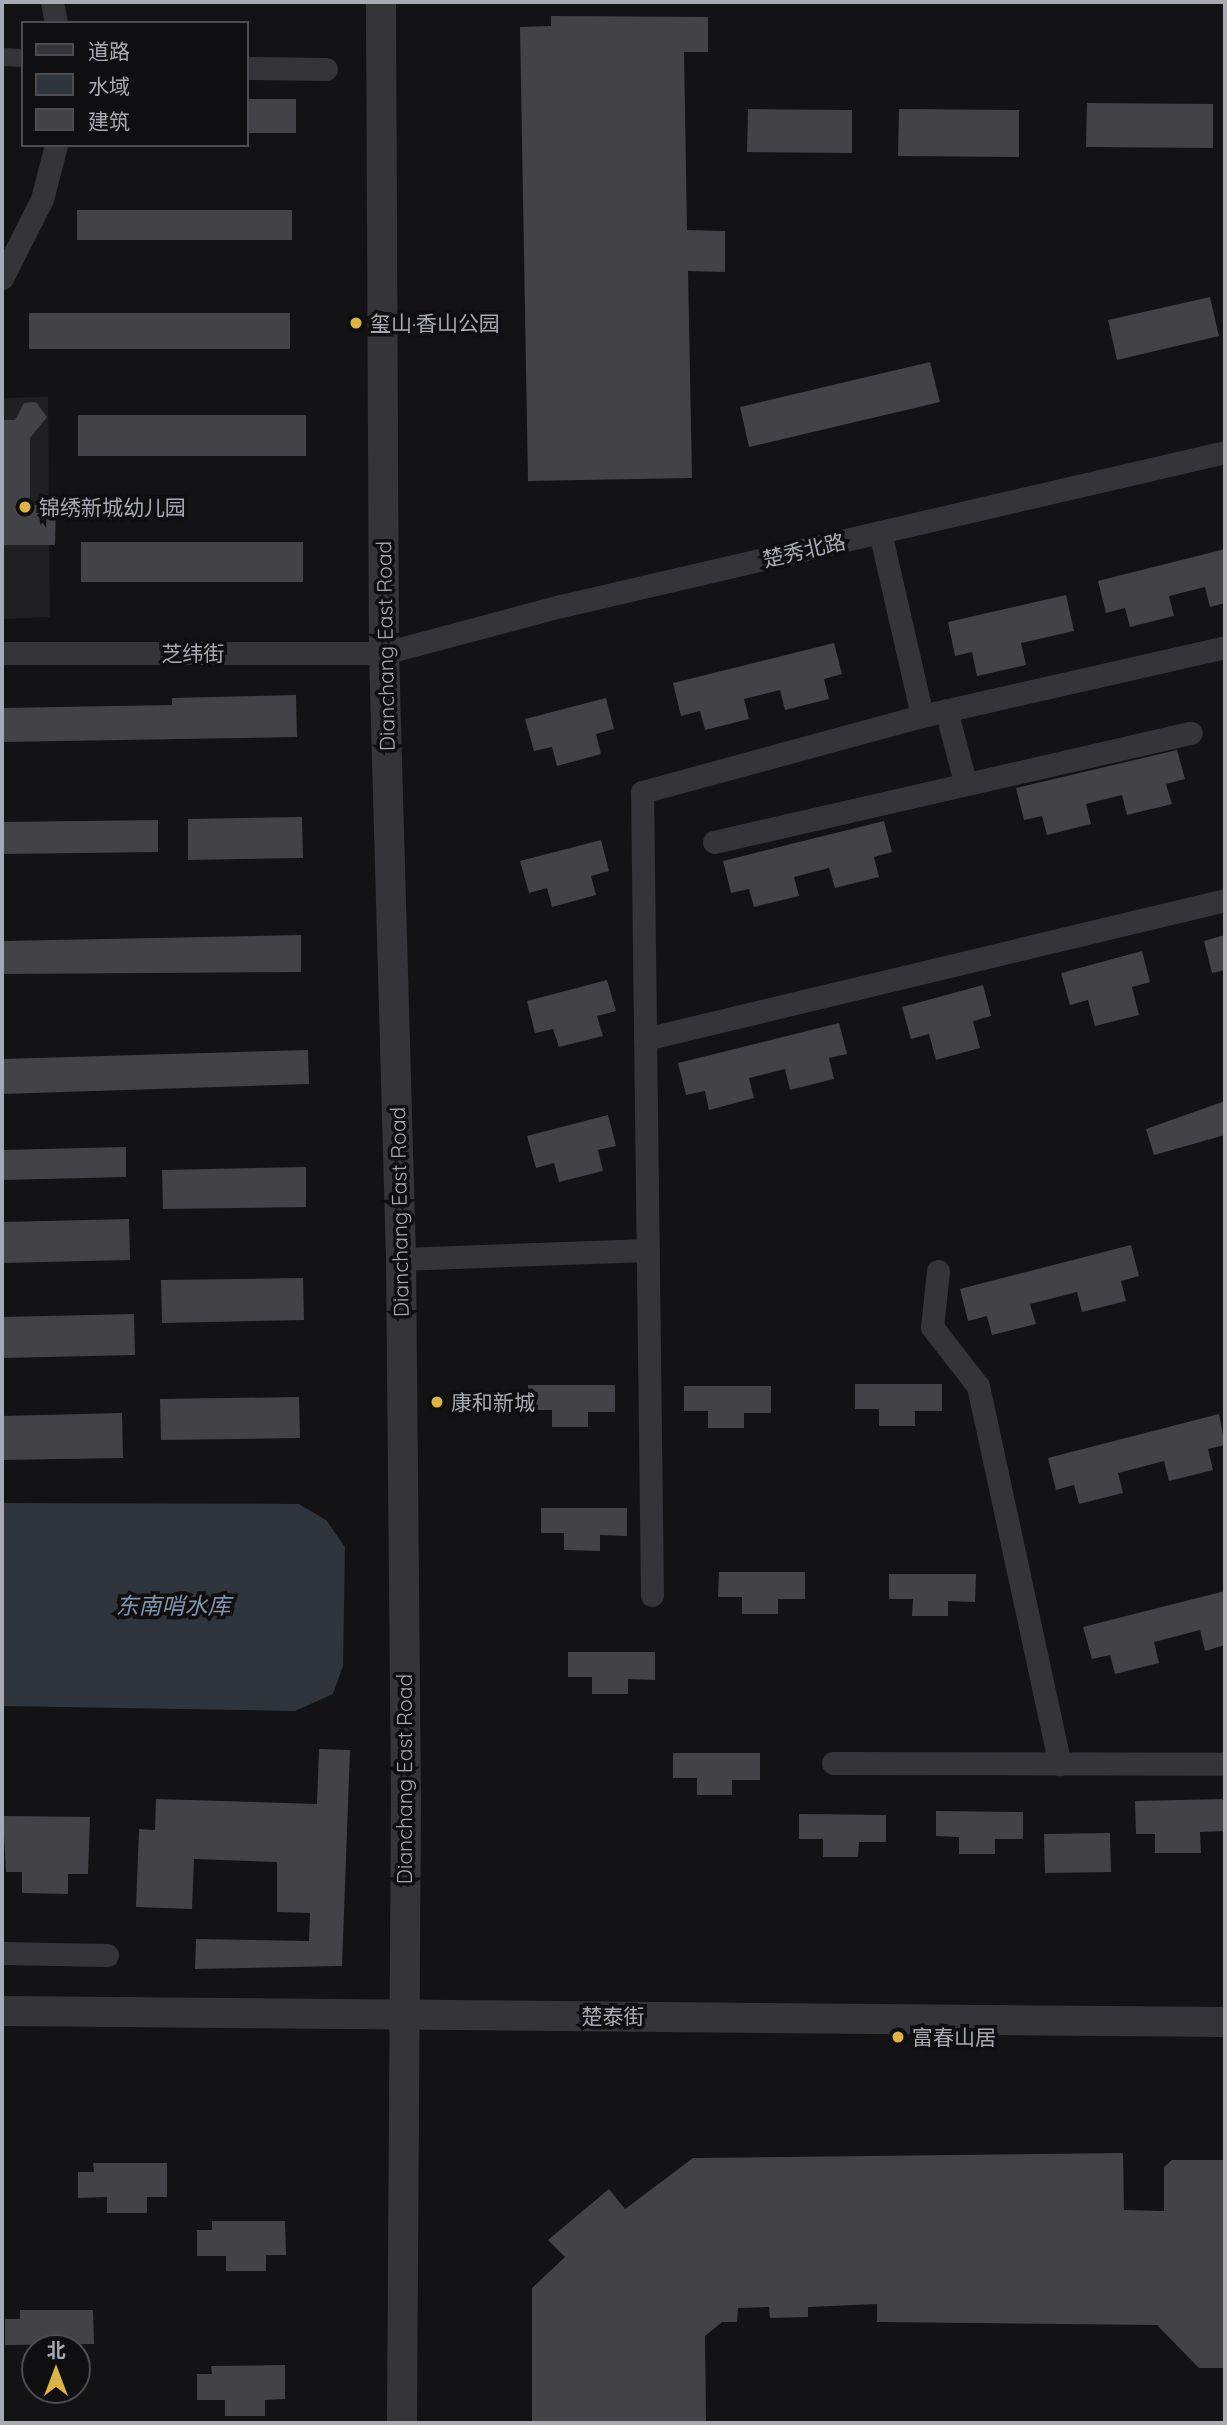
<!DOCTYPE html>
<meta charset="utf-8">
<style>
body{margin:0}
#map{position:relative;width:1227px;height:2425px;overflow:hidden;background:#131315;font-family:Quicksand,"Noto Sans SC",sans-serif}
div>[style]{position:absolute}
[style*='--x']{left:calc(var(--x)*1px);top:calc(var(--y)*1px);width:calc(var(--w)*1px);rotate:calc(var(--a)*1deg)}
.built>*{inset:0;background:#202022}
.water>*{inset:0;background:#2e353c}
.building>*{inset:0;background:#434347}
.pedestrian>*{height:18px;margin:-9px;padding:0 9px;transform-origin:9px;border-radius:9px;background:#353539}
.minor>*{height:23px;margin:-11.5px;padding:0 11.5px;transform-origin:11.5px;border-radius:11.5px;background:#353539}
.tertiary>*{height:30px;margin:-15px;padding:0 15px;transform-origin:15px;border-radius:15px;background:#353539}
.dots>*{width:19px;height:19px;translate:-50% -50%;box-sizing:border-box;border:4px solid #0f0e10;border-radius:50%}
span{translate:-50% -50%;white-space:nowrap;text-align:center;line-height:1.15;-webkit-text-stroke:7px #0f0e10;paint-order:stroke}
.poi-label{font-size:21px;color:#a7aab3}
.left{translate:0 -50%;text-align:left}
.street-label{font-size:21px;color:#a7aab3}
.water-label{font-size:23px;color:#8194ab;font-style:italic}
.frame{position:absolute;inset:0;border:4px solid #a7aab3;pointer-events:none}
.legend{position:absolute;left:21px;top:21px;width:228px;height:126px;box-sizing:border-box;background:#0f0e10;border:2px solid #4c4c51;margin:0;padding:9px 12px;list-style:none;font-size:21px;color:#a7aab3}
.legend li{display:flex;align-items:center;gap:14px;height:35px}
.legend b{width:35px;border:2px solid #4c4c51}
.north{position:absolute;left:21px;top:2334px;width:70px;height:70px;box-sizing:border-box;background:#0f0e10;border:2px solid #4c4c51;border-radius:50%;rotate:0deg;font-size:19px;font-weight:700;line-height:28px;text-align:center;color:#a7aab3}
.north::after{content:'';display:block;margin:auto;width:24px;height:32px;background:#dbb445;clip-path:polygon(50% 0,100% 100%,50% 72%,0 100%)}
</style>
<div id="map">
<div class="built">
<i style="clip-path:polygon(48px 397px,50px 617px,2px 619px,2px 398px)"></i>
</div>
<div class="water">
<i style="clip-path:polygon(2px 1503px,299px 1504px,326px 1520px,345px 1547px,343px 1666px,333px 1694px,295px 1711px,2px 1706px)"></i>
</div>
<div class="building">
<i style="clip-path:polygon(551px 16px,708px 17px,708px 52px,684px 52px,687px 230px,725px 231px,725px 272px,688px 271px,692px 478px,528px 481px,520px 27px,551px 26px)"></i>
<i style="clip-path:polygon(247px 99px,296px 99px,296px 133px,247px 133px)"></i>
<i style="clip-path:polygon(1087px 103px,1213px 104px,1213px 148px,1086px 147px)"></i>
<i style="clip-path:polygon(748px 109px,852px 110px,852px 153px,747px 152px)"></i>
<i style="clip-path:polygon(899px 109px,1019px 110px,1019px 157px,898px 156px)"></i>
<i style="clip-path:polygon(77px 210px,292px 210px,292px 240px,77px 240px)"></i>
<i style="clip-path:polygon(1210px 297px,1219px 336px,1117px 360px,1108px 320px)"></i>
<i style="clip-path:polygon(29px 313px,290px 313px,290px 349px,29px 349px)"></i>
<i style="clip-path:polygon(930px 362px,940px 402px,749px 447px,740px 407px)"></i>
<i style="clip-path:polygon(36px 402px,47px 417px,30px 438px,30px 505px,56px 505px,55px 545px,2px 545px,2px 420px,15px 420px,24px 403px)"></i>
<i style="clip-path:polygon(78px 415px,306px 415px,306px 456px,78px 456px)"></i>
<i style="clip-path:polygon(81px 542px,303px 542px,303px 582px,81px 582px)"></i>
<i style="clip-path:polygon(1225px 549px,1225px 603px,1210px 607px,1205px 587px,1169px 596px,1174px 616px,1130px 627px,1125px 608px,1106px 613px,1098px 581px)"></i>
<i style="clip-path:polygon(1066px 595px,1074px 631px,1021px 643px,1026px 665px,977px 676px,972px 652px,955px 656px,948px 622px)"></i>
<i style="clip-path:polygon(834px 643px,842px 674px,824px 679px,829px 699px,785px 710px,780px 690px,744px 699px,749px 719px,705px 730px,700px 711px,681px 716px,673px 683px)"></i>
<i style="clip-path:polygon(296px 695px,297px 737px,2px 742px,2px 708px,172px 705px,172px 698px)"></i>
<i style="clip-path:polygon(606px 698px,614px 729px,596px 734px,601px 754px,557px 766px,552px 747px,534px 751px,525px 719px)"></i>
<i style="clip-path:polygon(1177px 750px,1185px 779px,1166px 784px,1172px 804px,1127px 815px,1122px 795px,1086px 804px,1091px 824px,1047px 835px,1042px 816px,1024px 820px,1016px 788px)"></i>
<i style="clip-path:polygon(302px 817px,303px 858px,188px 860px,188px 819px)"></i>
<i style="clip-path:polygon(158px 820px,158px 852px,2px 854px,2px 822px)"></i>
<i style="clip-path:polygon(884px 821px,892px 852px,874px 857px,879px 877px,835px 888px,829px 868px,794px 877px,799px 896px,754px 907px,749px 889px,731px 893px,723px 861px)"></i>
<i style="clip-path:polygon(601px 840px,609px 871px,591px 876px,596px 895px,552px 907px,547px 888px,529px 893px,520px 861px)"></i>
<i style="clip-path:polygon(301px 935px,301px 972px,2px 974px,2px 941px)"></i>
<i style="clip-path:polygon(1225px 935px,1225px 970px,1212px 973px,1204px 941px)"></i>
<i style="clip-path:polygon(1142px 951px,1150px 982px,1132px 987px,1139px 1015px,1095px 1026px,1088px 1000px,1070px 1005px,1061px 973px)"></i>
<i style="clip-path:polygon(607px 980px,616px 1011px,597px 1016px,603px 1036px,559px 1047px,553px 1029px,535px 1033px,527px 1001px)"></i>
<i style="clip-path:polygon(983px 985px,991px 1016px,973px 1021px,980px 1048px,936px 1060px,929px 1034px,911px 1039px,902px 1007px)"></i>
<i style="clip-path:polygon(839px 1023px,847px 1054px,829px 1058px,834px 1079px,790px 1090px,785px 1069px,749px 1078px,754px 1098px,709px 1110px,705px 1091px,686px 1095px,678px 1063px)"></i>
<i style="clip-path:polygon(308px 1050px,309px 1084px,2px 1094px,2px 1059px)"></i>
<i style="clip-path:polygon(1225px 1101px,1225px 1135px,1154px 1155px,1146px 1129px)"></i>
<i style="clip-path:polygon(608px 1115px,616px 1146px,598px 1150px,603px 1171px,559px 1182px,554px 1163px,536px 1168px,527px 1136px)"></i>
<i style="clip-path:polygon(126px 1147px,126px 1177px,2px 1180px,2px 1150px)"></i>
<i style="clip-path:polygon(306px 1167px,306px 1207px,163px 1209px,162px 1170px)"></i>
<i style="clip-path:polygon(129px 1219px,130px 1260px,2px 1263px,2px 1222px)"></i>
<i style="clip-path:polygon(1131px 1245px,1139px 1276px,1121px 1281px,1126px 1301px,1082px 1312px,1077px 1292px,1030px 1304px,1036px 1324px,992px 1335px,987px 1316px,968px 1321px,960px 1289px)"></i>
<i style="clip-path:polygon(303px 1278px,304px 1320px,162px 1323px,161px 1280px)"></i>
<i style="clip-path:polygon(134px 1314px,135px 1355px,2px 1358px,2px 1317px)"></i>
<i style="clip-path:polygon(855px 1384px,942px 1384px,942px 1411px,915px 1411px,915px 1426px,879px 1426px,879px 1409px,855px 1409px)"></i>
<i style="clip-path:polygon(528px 1385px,615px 1385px,615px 1412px,588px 1412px,588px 1427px,552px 1427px,552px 1410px,528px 1410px)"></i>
<i style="clip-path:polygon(684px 1386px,771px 1386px,771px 1413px,744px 1413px,744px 1428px,708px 1428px,708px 1411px,684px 1411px)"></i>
<i style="clip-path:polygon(299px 1397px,300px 1438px,161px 1440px,160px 1399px)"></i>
<i style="clip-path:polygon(122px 1413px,123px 1458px,2px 1460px,2px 1416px)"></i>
<i style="clip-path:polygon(1219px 1414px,1225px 1445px,1208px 1449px,1213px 1470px,1169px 1481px,1164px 1461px,1118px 1473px,1123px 1493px,1079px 1504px,1074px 1485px,1056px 1490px,1048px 1458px)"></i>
<i style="clip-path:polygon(541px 1508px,627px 1508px,627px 1536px,600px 1535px,600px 1551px,564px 1550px,564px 1533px,541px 1533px)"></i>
<i style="clip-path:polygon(719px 1572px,805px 1572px,805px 1599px,778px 1599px,778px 1614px,742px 1614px,742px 1597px,718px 1597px)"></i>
<i style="clip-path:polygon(889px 1574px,976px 1574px,975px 1602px,948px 1601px,948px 1616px,912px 1616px,913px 1599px,889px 1599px)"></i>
<i style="clip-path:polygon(1225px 1591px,1225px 1645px,1205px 1651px,1200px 1630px,1154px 1642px,1159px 1663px,1115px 1674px,1110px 1655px,1092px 1659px,1083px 1627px)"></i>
<i style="clip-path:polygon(568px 1652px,655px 1652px,655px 1680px,628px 1679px,628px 1694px,592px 1694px,592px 1677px,568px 1677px)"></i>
<i style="clip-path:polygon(319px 1749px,350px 1750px,342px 1966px,195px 1969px,196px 1939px,309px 1941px,310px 1913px,277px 1912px,277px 1862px,194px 1859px,192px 1909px,136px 1907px,139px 1829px,155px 1830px,156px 1799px,317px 1804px)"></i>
<i style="clip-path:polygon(673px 1753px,760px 1753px,760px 1780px,732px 1780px,732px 1795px,697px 1795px,697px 1778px,673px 1778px)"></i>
<i style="clip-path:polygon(1225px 1799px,1225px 1831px,1200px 1832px,1201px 1853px,1155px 1853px,1155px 1834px,1136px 1834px,1135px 1801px)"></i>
<i style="clip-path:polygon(936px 1811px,1023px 1812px,1023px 1839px,995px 1839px,995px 1854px,959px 1854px,959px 1837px,936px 1836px)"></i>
<i style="clip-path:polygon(799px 1814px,886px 1815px,886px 1842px,859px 1842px,858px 1857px,823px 1857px,823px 1839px,799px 1839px)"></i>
<i style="clip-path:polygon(3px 1816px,90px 1817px,88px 1874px,68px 1874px,68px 1894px,22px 1893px,22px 1872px,6px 1872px)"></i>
<i style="clip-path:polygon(1110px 1833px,1111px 1872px,1045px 1873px,1044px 1834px)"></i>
<i style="clip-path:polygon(1123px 2153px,1124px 2210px,1164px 2211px,1164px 2167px,1172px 2160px,1225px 2160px,1225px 2368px,1199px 2368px,1157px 2325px,877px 2322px,877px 2304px,808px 2307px,808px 2317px,770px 2318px,769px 2307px,738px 2308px,737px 2322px,722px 2322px,705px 2336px,706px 2423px,532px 2423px,532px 2288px,565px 2257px,548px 2240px,609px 2189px,625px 2209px,693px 2158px)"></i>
<i style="clip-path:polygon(93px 2163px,167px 2163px,167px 2197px,147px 2197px,147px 2213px,107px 2213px,107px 2197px,78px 2198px,78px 2172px,94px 2172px)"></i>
<i style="clip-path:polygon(212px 2221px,285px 2221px,286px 2255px,266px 2255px,266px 2271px,226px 2271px,226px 2256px,197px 2256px,197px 2230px,212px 2230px)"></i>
<i style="clip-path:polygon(20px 2310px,93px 2310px,94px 2344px,5px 2345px,5px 2319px,20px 2319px)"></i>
<i style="clip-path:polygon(285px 2365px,285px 2399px,265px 2400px,265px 2416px,225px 2416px,225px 2400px,197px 2400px,197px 2374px,212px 2374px,211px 2366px)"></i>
</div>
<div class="pedestrian">
<i style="--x:2;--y:57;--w:21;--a:3"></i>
</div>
<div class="minor">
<i style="--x:52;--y:2;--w:21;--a:79"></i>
<i style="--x:247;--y:68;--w:79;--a:0.7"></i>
<i style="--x:2;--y:278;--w:89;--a:-63.1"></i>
<i style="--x:42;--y:199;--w:56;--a:-75.5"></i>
<i style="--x:880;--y:532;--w:189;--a:77.1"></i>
<i style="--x:2;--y:653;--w:382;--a:0"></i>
<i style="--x:384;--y:653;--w:183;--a:-14.9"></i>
<i style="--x:561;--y:606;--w:682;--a:-13.06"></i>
<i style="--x:946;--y:710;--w:74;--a:75.2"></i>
<i style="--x:714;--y:842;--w:489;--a:-12.9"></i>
<i style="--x:645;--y:1039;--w:596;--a:-13.48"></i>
<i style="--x:401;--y:1259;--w:247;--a:-2.1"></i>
<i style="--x:938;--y:1271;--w:56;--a:96.1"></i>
<i style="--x:932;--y:1327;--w:75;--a:52.1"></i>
<i style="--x:978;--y:1386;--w:387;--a:77.8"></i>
<i style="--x:652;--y:1595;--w:803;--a:-90.71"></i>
<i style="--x:642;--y:792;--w:290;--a:-15.2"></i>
<i style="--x:922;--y:716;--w:311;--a:-12.8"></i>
<i style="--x:833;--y:1763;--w:392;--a:0.1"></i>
<i style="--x:2;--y:1953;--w:105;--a:1.1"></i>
</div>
<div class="tertiary">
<i style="--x:381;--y:2;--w:651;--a:89.74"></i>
<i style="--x:384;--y:653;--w:606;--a:88.39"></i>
<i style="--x:401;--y:1259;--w:539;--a:89.47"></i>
<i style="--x:406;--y:1798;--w:625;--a:90.37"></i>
<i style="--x:2;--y:2011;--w:1223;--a:0.52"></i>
</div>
<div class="dots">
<i style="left:356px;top:323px;background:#dbb445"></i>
<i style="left:25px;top:507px;background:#dbb445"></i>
<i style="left:437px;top:1402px;background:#dbb445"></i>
<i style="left:898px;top:2037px;background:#dbb445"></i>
</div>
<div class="poi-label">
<span class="left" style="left:370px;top:323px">玺山·香山公园</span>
<span class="left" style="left:39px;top:507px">锦绣新城幼儿园</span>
<span class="left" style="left:451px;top:1402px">康和新城</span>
<span class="left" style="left:912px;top:2037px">富春山居</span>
</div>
<div class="street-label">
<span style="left:804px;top:550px;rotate:-13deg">楚秀北路</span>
<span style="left:385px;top:646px;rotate:-91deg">Dianchang East Road</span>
<span style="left:193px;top:653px">芝纬街</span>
<span style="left:399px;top:1212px;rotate:-91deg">Dianchang East Road</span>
<span style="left:404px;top:1779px;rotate:-90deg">Dianchang East Road</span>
<span style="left:613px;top:2016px">楚泰街</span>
</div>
<div class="water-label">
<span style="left:173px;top:1606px">东南哨水库</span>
</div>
<div class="frame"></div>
<ul class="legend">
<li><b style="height:9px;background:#353539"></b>道路</li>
<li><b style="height:19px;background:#2e353c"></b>水域</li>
<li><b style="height:19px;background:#434347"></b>建筑</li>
</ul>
<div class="north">北</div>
</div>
